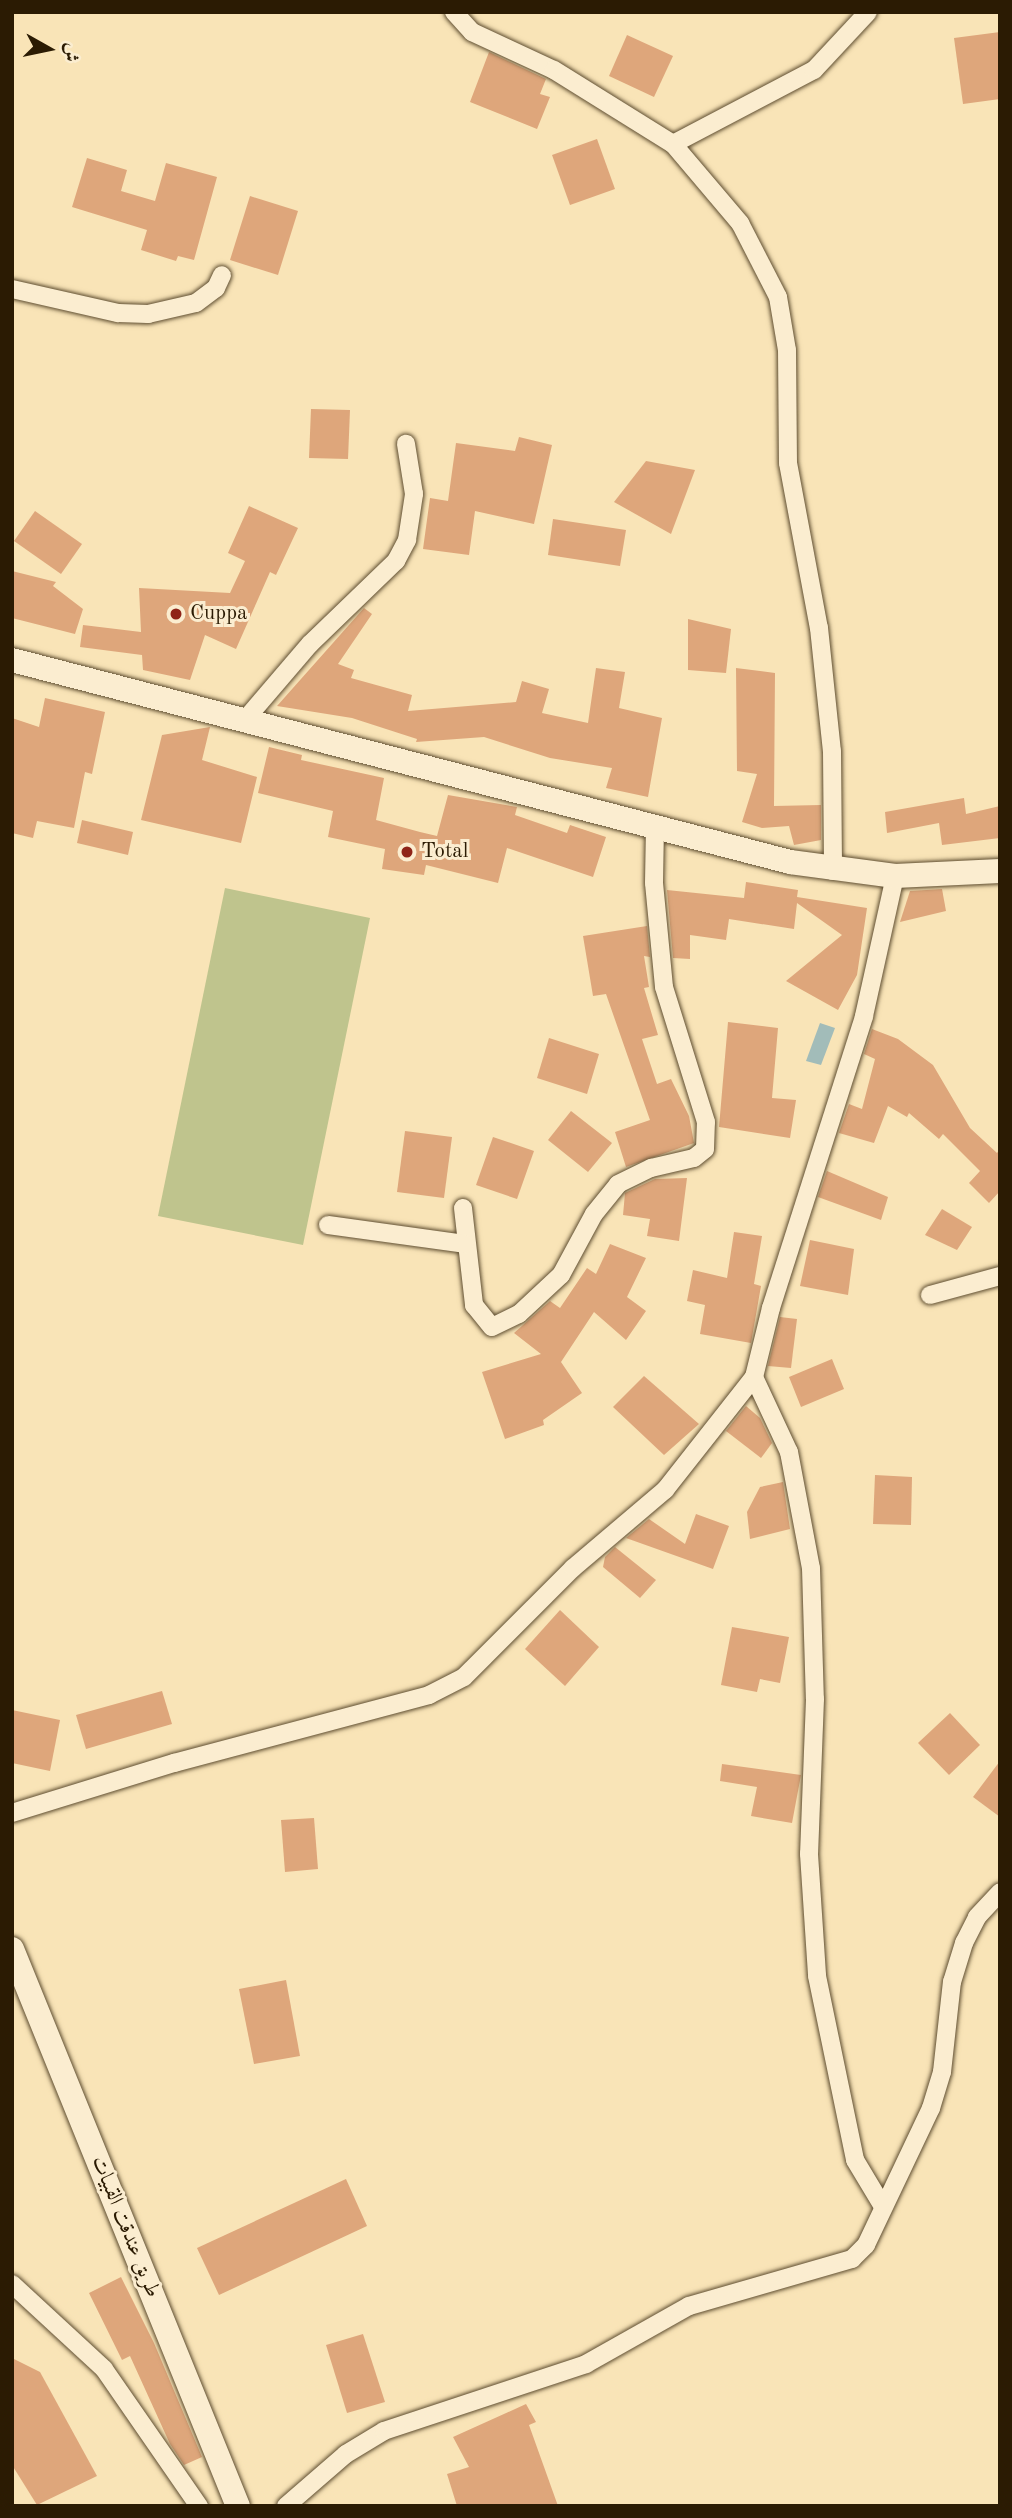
<!DOCTYPE html>
<meta charset="utf-8">
<style>
body{margin:0}
#map{position:relative;width:1012px;height:2518px;overflow:hidden;background:#f9e4b7;font-family:"Old Standard TT",Amiri,serif}
div>[style]{position:absolute}
[style*='--x']{left:calc(var(--x)*1px);top:calc(var(--y)*1px);width:calc(var(--w)*1px);rotate:calc(var(--a)*1deg)}
.green>*{inset:0;background:#bfc48d}
.water>*{inset:0;background:#a2bcb9}
.building>*{inset:0;background:#dea67b}
.roads{filter:drop-shadow(0 0 2px #5e4d30) drop-shadow(0 0 2px #5e4d30)}
.minor>*{height:18px;margin:-9px;padding:0 9px;transform-origin:9px;border-radius:9px;background:#fbedd0}
.secondary>*{height:24px;margin:-12px;padding:0 12px;transform-origin:12px;border-radius:12px;background:#fbedd0}
.dots>*{width:19px;height:19px;translate:-50% -50%;box-sizing:border-box;border:4px solid #fbedd0;border-radius:50%}
span{translate:-50% -50%;white-space:nowrap;text-align:center;line-height:1.15;-webkit-text-stroke:6px #fbedd0;paint-order:stroke}
.poi-label{font-size:21px;color:#2b1b03}
.left{translate:0 -50%;text-align:left}
.street-label{font-size:21px;color:#2b1b03}
.frame{position:absolute;inset:0;border:14px solid #2b1b03;pointer-events:none}
.north{position:absolute;left:14px;top:14px;width:70px;height:70px;-webkit-text-stroke:5px #fbedd0;paint-order:stroke;rotate:99deg;font-size:19px;font-weight:700;line-height:28px;text-align:center;color:#2b1b03}
.north::after{content:'';display:block;margin:auto;width:24px;height:32px;background:#2b1b03;clip-path:polygon(50% 0,100% 100%,50% 72%,0 100%)}
</style>
<div id="map">
<div class="green">
<i style="clip-path:polygon(225px 888px,370px 918px,303px 1245px,158px 1216px)"></i>
</div>
<div class="water">
<i style="clip-path:polygon(820px 1023px,835px 1028px,821px 1065px,806px 1061px)"></i>
</div>
<div class="building">
<i style="clip-path:polygon(1000px 32px,1000px 99px,963px 104px,954px 38px)"></i>
<i style="clip-path:polygon(627px 35px,673px 56px,654px 97px,609px 76px)"></i>
<i style="clip-path:polygon(489px 52px,546px 79px,540px 94px,550px 97px,537px 129px,470px 102px)"></i>
<i style="clip-path:polygon(597px 139px,615px 189px,570px 205px,552px 155px)"></i>
<i style="clip-path:polygon(87px 158px,127px 170px,121px 191px,155px 201px,166px 163px,217px 177px,194px 260px,178px 256px,176px 261px,141px 250px,147px 230px,72px 207px)"></i>
<i style="clip-path:polygon(250px 196px,298px 211px,278px 275px,230px 260px)"></i>
<i style="clip-path:polygon(311px 409px,350px 410px,348px 459px,309px 458px)"></i>
<i style="clip-path:polygon(519px 437px,552px 445px,534px 524px,475px 511px,469px 555px,423px 549px,430px 498px,448px 501px,456px 443px,515px 451px)"></i>
<i style="clip-path:polygon(646px 461px,695px 470px,671px 534px,614px 502px)"></i>
<i style="clip-path:polygon(249px 506px,298px 528px,276px 575px,270px 572px,236px 649px,205px 635px,190px 680px,143px 670px,142px 655px,80px 647px,83px 625px,141px 632px,139px 588px,230px 593px,245px 561px,228px 553px)"></i>
<i style="clip-path:polygon(35px 511px,82px 544px,61px 574px,14px 541px)"></i>
<i style="clip-path:polygon(553px 519px,626px 530px,620px 566px,548px 555px)"></i>
<i style="clip-path:polygon(12px 571px,56px 582px,53px 586px,83px 609px,75px 634px,12px 618px)"></i>
<i style="clip-path:polygon(364px 608px,372px 614px,338px 664px,354px 670px,351px 678px,412px 695px,408px 711px,516px 702px,522px 681px,549px 689px,542px 713px,588px 723px,596px 668px,625px 672px,619px 708px,662px 718px,648px 797px,606px 788px,612px 768px,550px 758px,484px 737px,416px 742px,417px 739px,352px 718px,277px 706px)"></i>
<i style="clip-path:polygon(688px 619px,731px 629px,726px 673px,688px 670px)"></i>
<i style="clip-path:polygon(736px 668px,775px 673px,774px 806px,821px 805px,821px 840px,794px 845px,789px 826px,762px 828px,742px 822px,757px 774px,737px 771px)"></i>
<i style="clip-path:polygon(45px 698px,105px 712px,92px 774px,85px 772px,74px 828px,37px 821px,33px 838px,12px 833px,12px 718px,39px 727px)"></i>
<i style="clip-path:polygon(210px 727px,202px 760px,257px 777px,241px 843px,141px 820px,162px 735px)"></i>
<i style="clip-path:polygon(269px 747px,302px 755px,301px 760px,384px 778px,376px 820px,420px 832px,437px 836px,448px 795px,517px 807px,515px 815px,567px 833px,570px 825px,606px 837px,593px 877px,507px 848px,498px 883px,426px 865px,424px 875px,382px 869px,385px 849px,328px 837px,333px 811px,258px 793px)"></i>
<i style="clip-path:polygon(964px 798px,966px 814px,1000px 806px,1000px 838px,942px 845px,939px 823px,887px 833px,885px 812px)"></i>
<i style="clip-path:polygon(82px 820px,133px 832px,128px 855px,77px 843px)"></i>
<i style="clip-path:polygon(746px 882px,798px 890px,797px 897px,867px 908px,857px 975px,838px 1010px,786px 981px,842px 935px,797px 903px,794px 929px,729px 919px,726px 940px,690px 935px,690px 959px,673px 958px,667px 890px,744px 898px)"></i>
<i style="clip-path:polygon(942px 889px,946px 911px,900px 922px,910px 891px)"></i>
<i style="clip-path:polygon(647px 926px,650px 957px,644px 956px,649px 987px,644px 988px,658px 1035px,642px 1039px,657px 1084px,671px 1079px,689px 1116px,694px 1143px,626px 1167px,615px 1132px,650px 1120px,606px 994px,593px 996px,583px 936px)"></i>
<i style="clip-path:polygon(728px 1022px,778px 1028px,772px 1098px,796px 1100px,790px 1138px,719px 1127px)"></i>
<i style="clip-path:polygon(872px 1029px,898px 1039px,933px 1065px,970px 1128px,997px 1153px,1000px 1149px,1000px 1191px,989px 1203px,969px 1183px,980px 1171px,943px 1134px,939px 1139px,909px 1113px,907px 1117px,888px 1106px,874px 1143px,839px 1133px,849px 1104px,862px 1109px,875px 1059px,864px 1054px)"></i>
<i style="clip-path:polygon(549px 1038px,599px 1054px,587px 1094px,537px 1078px)"></i>
<i style="clip-path:polygon(571px 1111px,612px 1143px,588px 1172px,548px 1140px)"></i>
<i style="clip-path:polygon(405px 1131px,452px 1137px,444px 1198px,397px 1192px)"></i>
<i style="clip-path:polygon(493px 1137px,534px 1151px,517px 1199px,476px 1185px)"></i>
<i style="clip-path:polygon(827px 1171px,888px 1197px,881px 1220px,818px 1197px)"></i>
<i style="clip-path:polygon(687px 1178px,679px 1241px,647px 1236px,650px 1219px,623px 1215px,625px 1193px,655px 1179px)"></i>
<i style="clip-path:polygon(942px 1209px,972px 1227px,957px 1250px,925px 1235px)"></i>
<i style="clip-path:polygon(734px 1232px,762px 1236px,754px 1284px,761px 1286px,751px 1343px,700px 1334px,705px 1305px,687px 1301px,693px 1270px,727px 1278px)"></i>
<i style="clip-path:polygon(810px 1240px,854px 1249px,848px 1295px,800px 1286px)"></i>
<i style="clip-path:polygon(610px 1244px,646px 1258px,627px 1297px,646px 1311px,626px 1340px,594px 1312px,561px 1362px,582px 1393px,543px 1420px,544px 1425px,505px 1439px,482px 1372px,541px 1354px,514px 1333px,550px 1301px,560px 1308px,587px 1268px,596px 1274px)"></i>
<i style="clip-path:polygon(780px 1317px,797px 1319px,791px 1368px,768px 1366px)"></i>
<i style="clip-path:polygon(832px 1359px,844px 1389px,801px 1407px,789px 1377px)"></i>
<i style="clip-path:polygon(644px 1376px,699px 1424px,664px 1455px,613px 1407px)"></i>
<i style="clip-path:polygon(746px 1406px,760px 1418px,772px 1443px,761px 1458px,726px 1431px)"></i>
<i style="clip-path:polygon(875px 1475px,912px 1477px,911px 1525px,873px 1524px)"></i>
<i style="clip-path:polygon(783px 1482px,790px 1529px,750px 1539px,747px 1512px,760px 1487px)"></i>
<i style="clip-path:polygon(696px 1514px,729px 1526px,713px 1569px,626px 1538px,649px 1519px,685px 1544px)"></i>
<i style="clip-path:polygon(615px 1547px,656px 1580px,640px 1598px,603px 1567px,605px 1557px)"></i>
<i style="clip-path:polygon(560px 1610px,599px 1647px,565px 1686px,525px 1649px)"></i>
<i style="clip-path:polygon(732px 1627px,789px 1637px,780px 1683px,760px 1679px,757px 1692px,721px 1685px)"></i>
<i style="clip-path:polygon(162px 1691px,172px 1724px,86px 1749px,76px 1715px)"></i>
<i style="clip-path:polygon(12px 1710px,60px 1720px,50px 1771px,12px 1763px)"></i>
<i style="clip-path:polygon(950px 1713px,980px 1745px,949px 1775px,918px 1743px)"></i>
<i style="clip-path:polygon(1000px 1761px,1000px 1817px,973px 1797px)"></i>
<i style="clip-path:polygon(722px 1764px,801px 1775px,792px 1823px,751px 1816px,757px 1787px,720px 1781px)"></i>
<i style="clip-path:polygon(314px 1818px,318px 1869px,285px 1872px,281px 1820px)"></i>
<i style="clip-path:polygon(286px 1980px,300px 2056px,254px 2064px,239px 1989px)"></i>
<i style="clip-path:polygon(346px 2179px,367px 2226px,219px 2295px,197px 2248px)"></i>
<i style="clip-path:polygon(121px 2277px,154px 2343px,202px 2457px,184px 2465px,170px 2444px,130px 2356px,122px 2360px,89px 2293px)"></i>
<i style="clip-path:polygon(363px 2334px,385px 2402px,347px 2413px,326px 2345px)"></i>
<i style="clip-path:polygon(12px 2358px,40px 2372px,97px 2476px,37px 2505px,12px 2465px)"></i>
<i style="clip-path:polygon(526px 2404px,536px 2422px,529px 2425px,558px 2506px,457px 2506px,447px 2474px,469px 2467px,453px 2437px)"></i>
</div>
<div class="roads">
<div class="minor">
<i style="--x:454;--y:12;--w:27;--a:48"></i>
<i style="--x:472;--y:32;--w:90;--a:24.9"></i>
<i style="--x:554;--y:70;--w:140;--a:31.9"></i>
<i style="--x:673;--y:144;--w:104;--a:49.7"></i>
<i style="--x:740;--y:223;--w:83;--a:62.8"></i>
<i style="--x:778;--y:297;--w:54;--a:80.4"></i>
<i style="--x:787;--y:350;--w:113;--a:89.5"></i>
<i style="--x:788;--y:463;--w:168;--a:79.4"></i>
<i style="--x:819;--y:628;--w:124;--a:84"></i>
<i style="--x:832;--y:751;--w:120;--a:89.5"></i>
<i style="--x:673;--y:144;--w:159;--a:-27.7"></i>
<i style="--x:814;--y:70;--w:79;--a:-47"></i>
<i style="--x:12;--y:289;--w:109;--a:12.8"></i>
<i style="--x:118;--y:313;--w:30;--a:2"></i>
<i style="--x:148;--y:314;--w:49;--a:-12.9"></i>
<i style="--x:196;--y:303;--w:25;--a:-37"></i>
<i style="--x:216;--y:288;--w:14;--a:-65"></i>
<i style="--x:244;--y:721;--w:101;--a:-49.4"></i>
<i style="--x:310;--y:644;--w:120;--a:-44"></i>
<i style="--x:396;--y:561;--w:24;--a:-62"></i>
<i style="--x:407;--y:540;--w:47;--a:-81.3"></i>
<i style="--x:414;--y:494;--w:51;--a:-99.1"></i>
<i style="--x:463;--y:1208;--w:98;--a:83.5"></i>
<i style="--x:474;--y:1305;--w:28;--a:51"></i>
<i style="--x:492;--y:1327;--w:30;--a:-26"></i>
<i style="--x:519;--y:1314;--w:57;--a:-42.9"></i>
<i style="--x:561;--y:1275;--w:69;--a:-61.6"></i>
<i style="--x:594;--y:1214;--w:38;--a:-51"></i>
<i style="--x:618;--y:1184;--w:37;--a:-26"></i>
<i style="--x:651;--y:1168;--w:44;--a:-13.1"></i>
<i style="--x:694;--y:1158;--w:14;--a:-39"></i>
<i style="--x:705;--y:1149;--w:27;--a:-88"></i>
<i style="--x:706;--y:1122;--w:141;--a:-107.3"></i>
<i style="--x:664;--y:987;--w:104;--a:-95.5"></i>
<i style="--x:654;--y:883;--w:56;--a:-89"></i>
<i style="--x:328;--y:1225;--w:138;--a:7.9"></i>
<i style="--x:930;--y:1295;--w:73;--a:-15.2"></i>
<i style="--x:754;--y:1377;--w:83;--a:65"></i>
<i style="--x:789;--y:1452;--w:118;--a:79.3"></i>
<i style="--x:811;--y:1568;--w:131;--a:88.3"></i>
<i style="--x:815;--y:1699;--w:155;--a:92.2"></i>
<i style="--x:809;--y:1854;--w:122;--a:86.2"></i>
<i style="--x:817;--y:1976;--w:188;--a:78.3"></i>
<i style="--x:855;--y:2160;--w:52;--a:59"></i>
<i style="--x:12;--y:1813;--w:170;--a:-17.2"></i>
<i style="--x:174;--y:1763;--w:264;--a:-14.9"></i>
<i style="--x:429;--y:1695;--w:39;--a:-27"></i>
<i style="--x:464;--y:1677;--w:154;--a:-45"></i>
<i style="--x:573;--y:1568;--w:121;--a:-40.3"></i>
<i style="--x:665;--y:1490;--w:144;--a:-51.8"></i>
<i style="--x:754;--y:1377;--w:71;--a:-76.2"></i>
<i style="--x:771;--y:1308;--w:306;--a:-72.3"></i>
<i style="--x:864;--y:1016;--w:143;--a:-77.5"></i>
<i style="--x:12;--y:2284;--w:125;--a:42.7"></i>
<i style="--x:104;--y:2369;--w:167;--a:55.3"></i>
<i style="--x:286;--y:2506;--w:79;--a:-40.9"></i>
<i style="--x:346;--y:2454;--w:44;--a:-31.2"></i>
<i style="--x:384;--y:2431;--w:213;--a:-18.3"></i>
<i style="--x:586;--y:2364;--w:118;--a:-29.4"></i>
<i style="--x:689;--y:2306;--w:170;--a:-16.1"></i>
<i style="--x:852;--y:2259;--w:20;--a:-45"></i>
<i style="--x:866;--y:2245;--w:152;--a:-64.6"></i>
<i style="--x:931;--y:2108;--w:38;--a:-73"></i>
<i style="--x:942;--y:2072;--w:91;--a:-83.7"></i>
<i style="--x:952;--y:1982;--w:41;--a:-72.9"></i>
<i style="--x:964;--y:1943;--w:29;--a:-63"></i>
<i style="--x:977;--y:1917;--w:34;--a:-47"></i>
</div>
<div class="secondary">
<i style="--x:12;--y:660;--w:804;--a:14.55"></i>
<i style="--x:790;--y:862;--w:106;--a:7.6"></i>
<i style="--x:895;--y:876;--w:105;--a:-2.7"></i>
<i style="--x:12;--y:1949;--w:601;--a:67.92"></i>
</div>
</div>
<div class="dots">
<i style="left:176px;top:614px;background:#8f2418"></i>
<i style="left:407px;top:852px;background:#8f2418"></i>
</div>
<div class="poi-label">
<span class="left" style="left:190px;top:614px">Cuppa</span>
<span class="left" style="left:421px;top:852px">Total</span>
</div>
<div class="street-label">
<span style="left:125px;top:2227px;rotate:68deg">طريق عندقت القبيات</span>
</div>
<div class="frame"></div>
<div class="north">ش</div>
</div>
